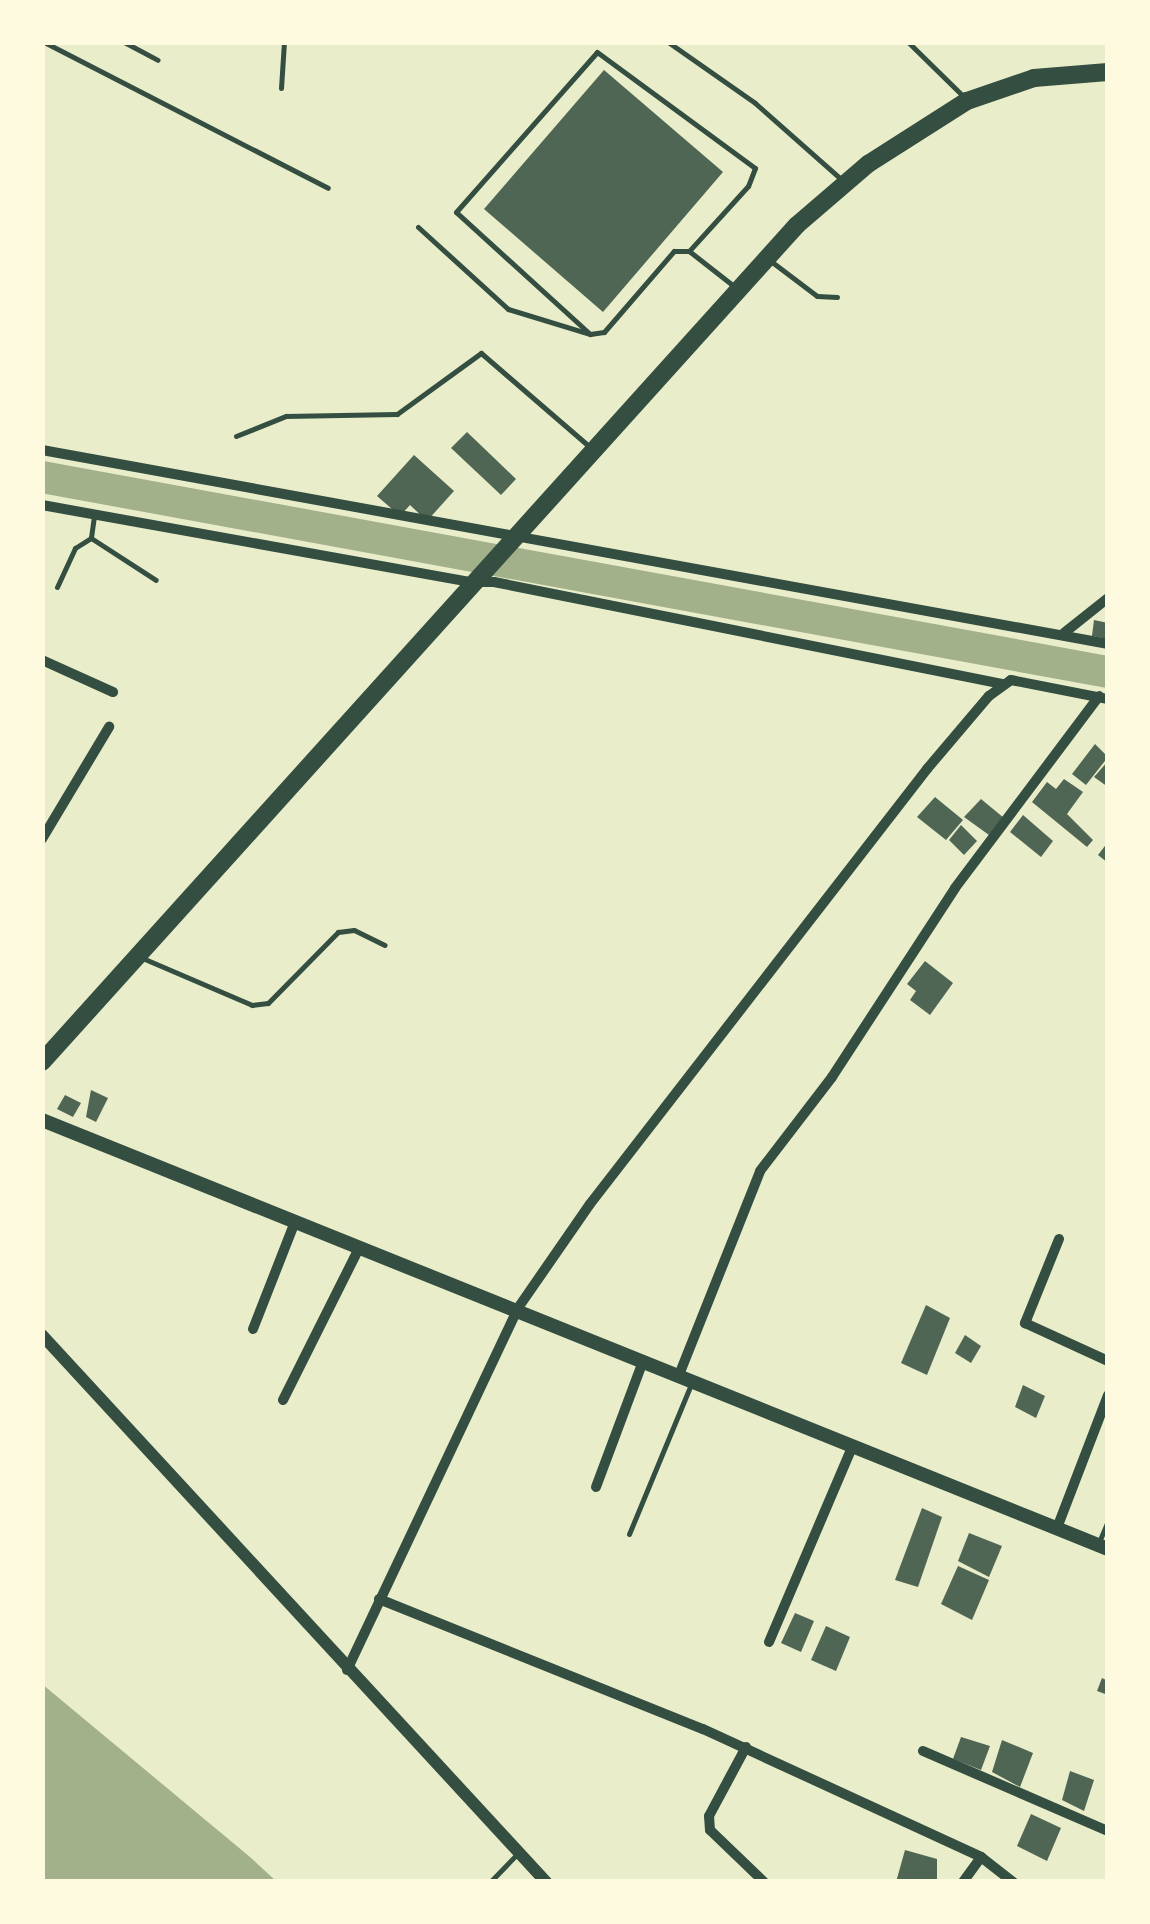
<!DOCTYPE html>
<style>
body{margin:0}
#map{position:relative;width:1150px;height:1924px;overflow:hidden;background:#e9edc9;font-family:"PT Sans",sans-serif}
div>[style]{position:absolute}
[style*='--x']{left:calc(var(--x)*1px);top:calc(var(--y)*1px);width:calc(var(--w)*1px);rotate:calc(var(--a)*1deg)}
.water>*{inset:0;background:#a3b18a}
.river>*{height:32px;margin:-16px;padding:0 16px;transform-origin:16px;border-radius:16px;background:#a3b18a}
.building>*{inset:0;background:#4f6655}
.service>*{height:5px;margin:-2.5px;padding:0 2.5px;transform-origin:2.5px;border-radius:2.5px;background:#344e41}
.minor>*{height:10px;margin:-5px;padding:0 5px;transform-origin:5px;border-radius:5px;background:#344e41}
.tertiary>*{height:12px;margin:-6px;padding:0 6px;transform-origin:6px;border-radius:6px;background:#344e41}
.secondary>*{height:14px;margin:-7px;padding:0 7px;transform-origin:7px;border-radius:7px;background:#344e41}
.trunk>*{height:18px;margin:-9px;padding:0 9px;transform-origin:9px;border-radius:9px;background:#344e41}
span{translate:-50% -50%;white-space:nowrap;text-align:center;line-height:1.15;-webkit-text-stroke:10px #fefae0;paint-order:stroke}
.frame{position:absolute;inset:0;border:45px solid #fefae0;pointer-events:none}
</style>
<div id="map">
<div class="water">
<i style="clip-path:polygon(42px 1684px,250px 1857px,276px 1881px,43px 1881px)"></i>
</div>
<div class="river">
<i style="--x:42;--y:477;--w:1084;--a:10.37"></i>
</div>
<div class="building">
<i style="clip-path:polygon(604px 70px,723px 172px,603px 312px,484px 209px)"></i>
<i style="clip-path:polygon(467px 432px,516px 479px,501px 495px,451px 448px)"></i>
<i style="clip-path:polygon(414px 455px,454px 491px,427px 521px,410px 505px,400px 516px,377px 496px)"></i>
<i style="clip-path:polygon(1094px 620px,1108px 623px,1108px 639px,1092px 636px)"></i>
<i style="clip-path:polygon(1095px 744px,1108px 757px,1086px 785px,1072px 774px)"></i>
<i style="clip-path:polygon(1108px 761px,1108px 787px,1094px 777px)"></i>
<i style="clip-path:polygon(1064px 779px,1083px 792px,1067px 814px,1093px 840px,1087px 847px,1032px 802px,1047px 782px,1056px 789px)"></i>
<i style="clip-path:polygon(935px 797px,963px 820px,946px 840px,917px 817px)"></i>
<i style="clip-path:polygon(981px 799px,1004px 818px,989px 835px,964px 817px)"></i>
<i style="clip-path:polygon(1023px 815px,1053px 841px,1041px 857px,1010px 832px)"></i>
<i style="clip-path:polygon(961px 825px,977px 841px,964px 855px,949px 840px)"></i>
<i style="clip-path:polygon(1108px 842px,1108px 863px,1098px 855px)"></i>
<i style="clip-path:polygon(925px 961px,953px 983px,930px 1015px,910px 1000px,916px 991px,907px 984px)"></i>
<i style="clip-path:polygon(91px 1090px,108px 1098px,96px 1122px,86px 1117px)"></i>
<i style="clip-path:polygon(65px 1095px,81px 1103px,73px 1117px,57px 1109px)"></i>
<i style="clip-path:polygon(926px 1305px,950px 1318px,927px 1375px,901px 1363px)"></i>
<i style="clip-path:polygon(965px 1335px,981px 1346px,971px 1363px,955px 1353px)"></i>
<i style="clip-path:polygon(1023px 1385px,1045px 1396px,1036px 1418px,1015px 1407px)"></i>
<i style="clip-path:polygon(922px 1508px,942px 1517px,918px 1587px,895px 1580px)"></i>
<i style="clip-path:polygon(969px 1533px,1002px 1546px,989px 1577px,958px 1561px)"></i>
<i style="clip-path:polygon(958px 1566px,989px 1580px,972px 1620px,941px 1604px)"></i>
<i style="clip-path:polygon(795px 1613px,814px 1621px,801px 1652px,781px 1643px)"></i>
<i style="clip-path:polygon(826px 1626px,850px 1637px,836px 1671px,811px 1660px)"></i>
<i style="clip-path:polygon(1102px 1678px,1108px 1681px,1108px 1695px,1097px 1691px)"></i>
<i style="clip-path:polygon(961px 1737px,990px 1746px,981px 1770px,953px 1759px)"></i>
<i style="clip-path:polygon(1002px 1740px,1033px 1753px,1020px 1787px,992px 1772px)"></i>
<i style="clip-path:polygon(1070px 1771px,1094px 1780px,1084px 1811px,1062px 1800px)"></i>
<i style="clip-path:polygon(1031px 1814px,1061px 1828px,1047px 1861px,1017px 1846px)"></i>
<i style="clip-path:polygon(905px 1850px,937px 1859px,937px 1882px,896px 1882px)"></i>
</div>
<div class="service">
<i style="--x:44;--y:42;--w:319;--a:27.2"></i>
<i style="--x:124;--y:42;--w:38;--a:28"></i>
<i style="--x:668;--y:42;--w:106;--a:35"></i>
<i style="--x:755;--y:103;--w:116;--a:41.5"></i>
<i style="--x:908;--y:42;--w:80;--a:44.5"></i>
<i style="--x:281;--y:88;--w:46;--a:-86.3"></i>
<i style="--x:418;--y:227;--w:122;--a:42.3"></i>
<i style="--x:508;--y:309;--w:86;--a:17"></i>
<i style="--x:590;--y:334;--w:14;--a:-8"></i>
<i style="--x:604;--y:332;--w:107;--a:-49.2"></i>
<i style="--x:674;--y:251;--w:15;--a:0"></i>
<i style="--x:689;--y:251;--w:58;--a:38"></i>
<i style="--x:772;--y:262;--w:56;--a:37.1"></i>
<i style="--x:817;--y:296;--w:20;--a:3"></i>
<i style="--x:590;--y:334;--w:181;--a:-137.7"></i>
<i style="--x:456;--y:212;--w:213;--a:-48.6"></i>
<i style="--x:597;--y:52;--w:196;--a:36.3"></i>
<i style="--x:755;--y:168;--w:19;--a:111"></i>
<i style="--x:748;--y:186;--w:88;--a:132.2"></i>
<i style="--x:236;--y:436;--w:54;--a:-21.8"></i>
<i style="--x:286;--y:416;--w:111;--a:-1"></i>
<i style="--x:397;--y:414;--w:104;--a:-36"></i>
<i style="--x:481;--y:353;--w:145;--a:40.8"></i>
<i style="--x:94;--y:516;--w:22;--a:98"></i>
<i style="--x:91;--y:538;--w:77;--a:32.9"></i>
<i style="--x:57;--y:587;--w:43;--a:-65.2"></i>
<i style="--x:75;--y:548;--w:19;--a:-32"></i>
<i style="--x:140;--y:957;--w:122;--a:23.2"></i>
<i style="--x:252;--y:1005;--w:16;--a:-7"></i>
<i style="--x:268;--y:1003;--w:100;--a:-45.4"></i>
<i style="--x:338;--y:932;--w:16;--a:-7"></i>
<i style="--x:354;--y:930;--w:34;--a:26"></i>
<i style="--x:629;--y:1534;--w:162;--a:-67.5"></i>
<i style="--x:1099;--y:1542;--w:23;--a:-67"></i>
<i style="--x:490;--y:1882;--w:37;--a:-46"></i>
</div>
<div class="minor">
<i style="--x:42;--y:450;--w:1084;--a:10.31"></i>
<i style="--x:42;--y:505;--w:433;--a:10.2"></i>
<i style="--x:468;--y:582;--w:26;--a:0"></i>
<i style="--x:494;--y:582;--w:518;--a:11.35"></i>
<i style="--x:1064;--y:633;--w:56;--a:-38.5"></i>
<i style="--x:42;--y:660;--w:78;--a:24.3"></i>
<i style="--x:42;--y:839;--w:131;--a:-59.1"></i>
<i style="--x:1059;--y:1239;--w:91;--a:112"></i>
<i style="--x:1025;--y:1323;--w:91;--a:24.6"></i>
<i style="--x:253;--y:1329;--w:115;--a:-68.6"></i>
<i style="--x:679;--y:1375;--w:219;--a:-68.3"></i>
<i style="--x:760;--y:1171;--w:118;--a:-52.5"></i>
<i style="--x:832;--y:1077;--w:225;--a:-56.9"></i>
<i style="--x:955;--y:888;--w:240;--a:-53.1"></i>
<i style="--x:283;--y:1400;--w:170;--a:-63.4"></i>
<i style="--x:596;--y:1487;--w:134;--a:-69.5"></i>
<i style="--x:1057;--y:1528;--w:142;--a:-69"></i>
<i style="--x:379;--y:1599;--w:349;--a:21.9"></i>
<i style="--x:703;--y:1729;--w:306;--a:24.7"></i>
<i style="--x:769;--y:1642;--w:212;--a:-66.9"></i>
<i style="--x:347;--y:1670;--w:400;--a:-64.7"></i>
<i style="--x:518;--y:1308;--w:126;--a:-55.3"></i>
<i style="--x:590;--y:1204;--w:550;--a:-52.23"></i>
<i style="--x:927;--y:769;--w:96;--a:-49.7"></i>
<i style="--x:989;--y:696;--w:27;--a:-36"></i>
<i style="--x:1011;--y:680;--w:99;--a:11.1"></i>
<i style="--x:746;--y:1747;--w:78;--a:118.2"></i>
<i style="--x:709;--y:1816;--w:14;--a:86"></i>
<i style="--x:710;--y:1830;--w:75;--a:43.9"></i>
<i style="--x:923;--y:1751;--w:202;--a:23.4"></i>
<i style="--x:963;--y:1882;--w:31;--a:-54"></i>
<i style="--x:981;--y:1857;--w:41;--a:38"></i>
</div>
<div class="tertiary">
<i style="--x:42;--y:1335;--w:744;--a:47.34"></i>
</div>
<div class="secondary">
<i style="--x:42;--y:1120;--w:1149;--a:21.92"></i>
</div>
<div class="trunk">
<i style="--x:42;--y:1062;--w:1127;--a:-47.95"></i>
<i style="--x:797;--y:225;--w:94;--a:-40.7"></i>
<i style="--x:868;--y:164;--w:117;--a:-32.5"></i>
<i style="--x:967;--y:101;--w:71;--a:-18.9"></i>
<i style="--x:1034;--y:78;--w:74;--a:-4.6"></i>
</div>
<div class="frame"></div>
</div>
